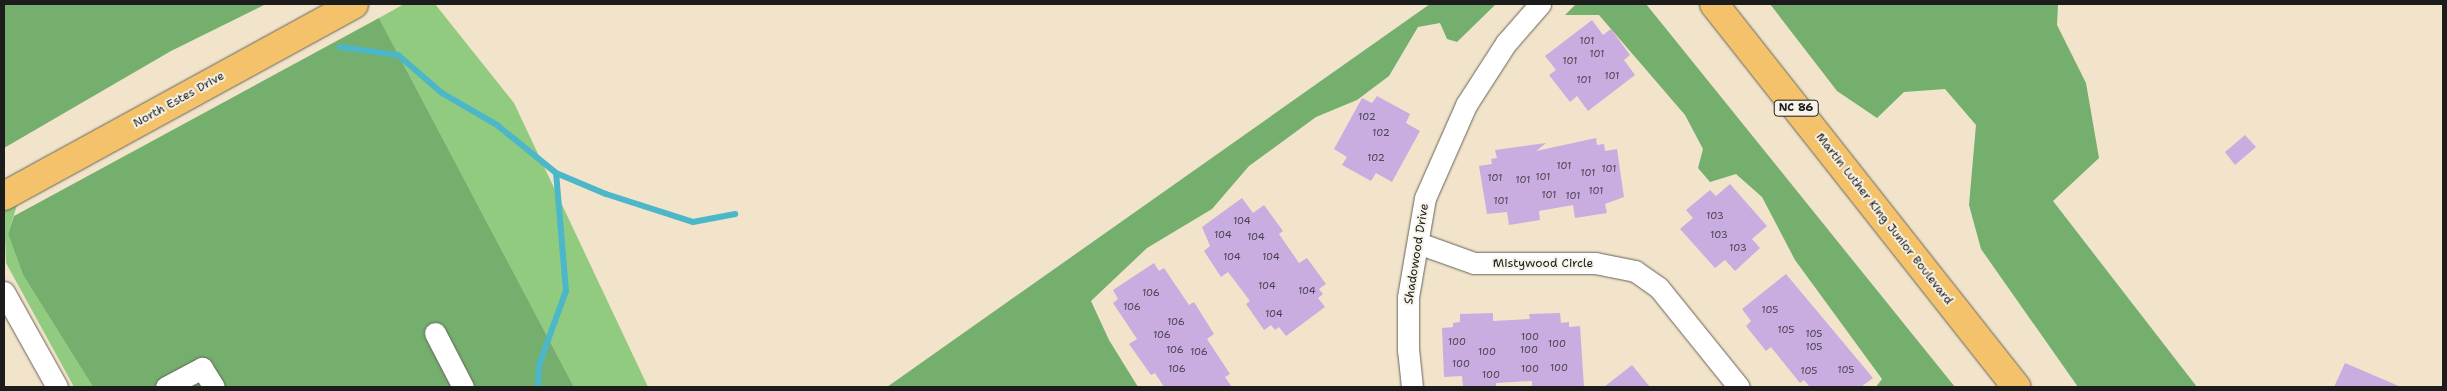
<!DOCTYPE html>
<style>
body{margin:0}
#map{position:relative;width:2447px;height:391px;overflow:hidden;background:#f1e4ca;font-family:"Shantell Sans",sans-serif}
div>[style]{position:absolute}
[style*='--x']{left:calc(var(--x)*1px);top:calc(var(--y)*1px);width:calc(var(--w)*1px);rotate:calc(var(--a)*1deg)}
.green>*{inset:0;background:#90cb7f}
.forest>*{inset:0;background:#74af6e}
.stream>*{height:6px;margin:-3px;padding:0 3px;transform-origin:3px;border-radius:3px;background:#4cb7c9}
.building>*{inset:0;background:#c9ade0}
.roads{filter:drop-shadow(0 0 1px #676259) drop-shadow(0 0 1px #676259)}
.minor>*{height:21px;margin:-10.5px;padding:0 10.5px;transform-origin:10.5px;border-radius:10.5px;background:#fff}
.major>*{height:28px;margin:-14px;padding:0 14px;transform-origin:14px;border-radius:14px;background:#f3c26a}
span{translate:-50% -50%;white-space:nowrap;text-align:center;line-height:1.15;-webkit-text-stroke:4px #f7f3e8;paint-order:stroke}
.number-label{font-size:10px;color:#47404d}
.number-label span{-webkit-text-stroke-width:0}
.shield-label span{padding:1px 4px;background:#f7f3e8;border:1px solid;border-radius:4px;-webkit-text-stroke-width:0}
.shield-label{font-size:11px;color:#1c1c1c;font-weight:700}
.street-label{font-size:12px;color:#1c1c1c}
.frame{position:absolute;inset:0;border:5px solid #1c1c1c;pointer-events:none}
</style>
<div id="map">
<div class="green">
<i style="clip-path:polygon(404px 4px,435px 4px,514px 103px,648px 387px,574px 387px,379px 18px)"></i>
<i style="clip-path:polygon(18px 202px,8px 234px,23px 275px,93px 387px,74px 387px,6px 263px,4px 210px)"></i>
</div>
<div class="forest">
<i style="clip-path:polygon(4px 4px,266px 4px,171px 51px,4px 148px)"></i>
<i style="clip-path:polygon(1430px 4px,1496px 4px,1457px 42px,1447px 39px,1440px 23px,1418px 27px,1389px 76px,1357px 100px,1316px 117px,1249px 166px,1212px 209px,1147px 248px,1091px 301px,1109px 340px,1138px 387px,887px 387px)"></i>
<i style="clip-path:polygon(1576px 4px,1646px 4px,1955px 387px,1876px 387px,1882px 379px,1795px 260px,1762px 197px,1736px 174px,1710px 182px,1698px 168px,1703px 149px,1685px 115px,1599px 15px,1565px 15px)"></i>
<i style="clip-path:polygon(1770px 4px,2058px 4px,2057px 25px,2086px 83px,2099px 158px,2053px 201px,2197px 387px,2078px 387px,1981px 249px,1969px 205px,1976px 125px,1945px 89px,1904px 92px,1877px 118px,1837px 91px)"></i>
<i style="clip-path:polygon(379px 18px,574px 387px,93px 387px,23px 275px,8px 234px,14px 216px)"></i>
</div>
<div class="stream">
<i style="--x:340;--y:47;--w:59;--a:7.9"></i>
<i style="--x:398;--y:55;--w:58;--a:40.8"></i>
<i style="--x:442;--y:93;--w:64;--a:30.2"></i>
<i style="--x:497;--y:125;--w:76;--a:39.1"></i>
<i style="--x:556;--y:173;--w:54;--a:22.8"></i>
<i style="--x:606;--y:194;--w:91;--a:17.8"></i>
<i style="--x:693;--y:222;--w:43;--a:-10.8"></i>
<i style="--x:538;--y:387;--w:22;--a:-87"></i>
<i style="--x:539;--y:365;--w:79;--a:-70"></i>
<i style="--x:566;--y:291;--w:118;--a:-94.8"></i>
</div>
<div class="building">
<i style="clip-path:polygon(1592px 20px,1603px 35px,1611px 29px,1630px 55px,1624px 60px,1635px 75px,1588px 111px,1577px 96px,1570px 102px,1549px 75px,1556px 70px,1545px 56px)"></i>
<i style="clip-path:polygon(1377px 96px,1410px 114px,1406px 123px,1420px 131px,1392px 182px,1376px 173px,1371px 181px,1342px 165px,1347px 157px,1334px 149px,1362px 98px,1372px 103px)"></i>
<i style="clip-path:polygon(2245px 135px,2256px 147px,2235px 165px,2225px 152px)"></i>
<i style="clip-path:polygon(1596px 138px,1597px 145px,1604px 144px,1605px 151px,1617px 149px,1624px 197px,1605px 204px,1607px 213px,1575px 218px,1573px 205px,1539px 211px,1540px 220px,1509px 225px,1507px 212px,1487px 214px,1479px 166px,1492px 164px,1491px 159px,1497px 158px,1495px 150px,1546px 143px,1536px 151px)"></i>
<i style="clip-path:polygon(1730px 184px,1767px 226px,1752px 239px,1760px 248px,1735px 271px,1725px 260px,1715px 268px,1680px 229px,1693px 218px,1686px 210px,1710px 190px,1716px 196px)"></i>
<i style="clip-path:polygon(1242px 198px,1253px 213px,1264px 205px,1283px 231px,1279px 234px,1299px 263px,1307px 258px,1326px 284px,1319px 289px,1323px 294px,1318px 298px,1325px 307px,1286px 336px,1279px 327px,1275px 330px,1271px 325px,1264px 330px,1246px 304px,1250px 301px,1228px 272px,1221px 277px,1204px 251px,1210px 246px,1202px 227px)"></i>
<i style="clip-path:polygon(1154px 263px,1159px 271px,1164px 268px,1189px 305px,1194px 302px,1214px 334px,1207px 339px,1230px 374px,1225px 377px,1232px 387px,1164px 387px,1155px 373px,1151px 375px,1129px 344px,1137px 339px,1113px 303px,1118px 299px,1113px 290px)"></i>
<i style="clip-path:polygon(1786px 274px,1873px 378px,1861px 387px,1810px 387px,1804px 380px,1800px 383px,1771px 347px,1766px 351px,1746px 326px,1751px 321px,1742px 309px)"></i>
<i style="clip-path:polygon(1493px 313px,1493px 321px,1530px 319px,1529px 314px,1560px 313px,1561px 323px,1569px 322px,1569px 327px,1580px 326px,1584px 387px,1532px 387px,1532px 381px,1496px 383px,1496px 387px,1463px 387px,1462px 376px,1444px 377px,1442px 328px,1453px 327px,1453px 323px,1460px 322px,1460px 314px)"></i>
<i style="clip-path:polygon(2345px 363px,2401px 387px,2334px 387px)"></i>
<i style="clip-path:polygon(1632px 365px,1650px 387px,1604px 387px)"></i>
</div>
<div class="roads">
<div class="minor">
<i style="--x:1418;--y:243;--w:59;--a:19.7"></i>
<i style="--x:1474;--y:263;--w:121;--a:0"></i>
<i style="--x:1595;--y:263;--w:41;--a:11.3"></i>
<i style="--x:1635;--y:271;--w:29;--a:35"></i>
<i style="--x:1659;--y:288;--w:127;--a:51.1"></i>
<i style="--x:4;--y:292;--w:109;--a:60.8"></i>
<i style="--x:435;--y:333;--w:61;--a:62.6"></i>
<i style="--x:166;--y:387;--w:41;--a:-27.8"></i>
<i style="--x:202;--y:368;--w:22;--a:58"></i>
<i style="--x:1412;--y:387;--w:37;--a:-96"></i>
<i style="--x:1408;--y:350;--w:53;--a:-90"></i>
<i style="--x:1408;--y:297;--w:100;--a:-80.3"></i>
<i style="--x:1425;--y:198;--w:102;--a:-66.2"></i>
<i style="--x:1466;--y:105;--w:74;--a:-57.2"></i>
<i style="--x:1506;--y:43;--w:52;--a:-48.9"></i>
</div>
<div class="major">
<i style="--x:1714;--y:4;--w:488;--a:51.7"></i>
<i style="--x:4;--y:196;--w:399;--a:-28.7"></i>
</div>
</div>
<div class="number-label">
<span style="left:1587px;top:41px">101</span>
<span style="left:1597px;top:54px">101</span>
<span style="left:1570px;top:61px">101</span>
<span style="left:1612px;top:76px">101</span>
<span style="left:1584px;top:80px">101</span>
<span style="left:1367px;top:117px">102</span>
<span style="left:1381px;top:133px">102</span>
<span style="left:1376px;top:158px">102</span>
<span style="left:1564px;top:166px">101</span>
<span style="left:1609px;top:169px">101</span>
<span style="left:1588px;top:173px">101</span>
<span style="left:1543px;top:177px">101</span>
<span style="left:1495px;top:178px">101</span>
<span style="left:1523px;top:180px">101</span>
<span style="left:1596px;top:191px">101</span>
<span style="left:1549px;top:195px">101</span>
<span style="left:1573px;top:196px">101</span>
<span style="left:1501px;top:201px">101</span>
<span style="left:1715px;top:216px">103</span>
<span style="left:1242px;top:221px">104</span>
<span style="left:1223px;top:235px">104</span>
<span style="left:1719px;top:235px">103</span>
<span style="left:1256px;top:237px">104</span>
<span style="left:1738px;top:248px">103</span>
<span style="left:1232px;top:257px">104</span>
<span style="left:1271px;top:257px">104</span>
<span style="left:1267px;top:286px">104</span>
<span style="left:1307px;top:291px">104</span>
<span style="left:1151px;top:293px">106</span>
<span style="left:1132px;top:307px">106</span>
<span style="left:1770px;top:310px">105</span>
<span style="left:1274px;top:314px">104</span>
<span style="left:1176px;top:322px">106</span>
<span style="left:1786px;top:330px">105</span>
<span style="left:1814px;top:334px">105</span>
<span style="left:1162px;top:335px">106</span>
<span style="left:1530px;top:337px">100</span>
<span style="left:1457px;top:342px">100</span>
<span style="left:1557px;top:344px">100</span>
<span style="left:1814px;top:347px">105</span>
<span style="left:1175px;top:350px">106</span>
<span style="left:1529px;top:350px">100</span>
<span style="left:1199px;top:352px">106</span>
<span style="left:1487px;top:352px">100</span>
<span style="left:1461px;top:364px">100</span>
<span style="left:1559px;top:368px">100</span>
<span style="left:1177px;top:369px">106</span>
<span style="left:1530px;top:369px">100</span>
<span style="left:1846px;top:370px">105</span>
<span style="left:1809px;top:371px">105</span>
<span style="left:1491px;top:375px">100</span>
</div>
<div class="shield-label">
<span style="left:1796px;top:108px">NC 86</span>
</div>
<div class="street-label">
<span style="left:179px;top:100px;rotate:-29deg">North Estes Drive</span>
<span style="left:1884px;top:219px;rotate:52deg">Martin Luther King Junior Boulevard</span>
<span style="left:1417px;top:254px;rotate:-81deg">Shadowood Drive</span>
<span style="left:1543px;top:264px">Mistywood Circle</span>
</div>
<div class="frame"></div>
</div>
